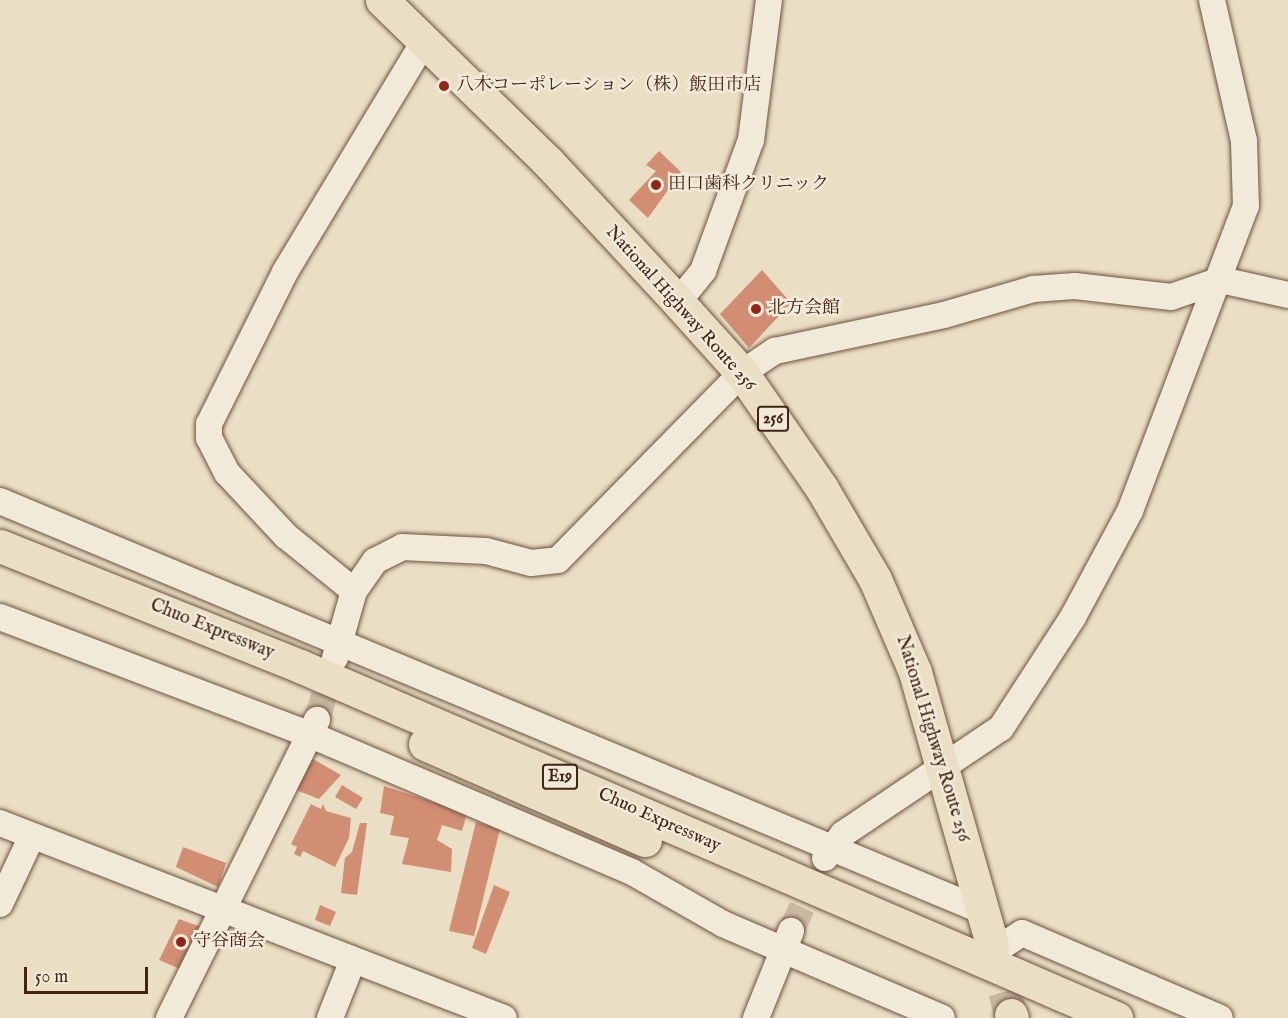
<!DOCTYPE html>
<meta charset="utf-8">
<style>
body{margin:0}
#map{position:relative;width:1288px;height:1018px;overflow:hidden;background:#eadec5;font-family:"IM FELL English","Noto Serif JP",serif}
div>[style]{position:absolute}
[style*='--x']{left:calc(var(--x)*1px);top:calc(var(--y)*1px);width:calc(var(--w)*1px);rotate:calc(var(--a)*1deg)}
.building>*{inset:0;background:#d18e73}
.minor-tunnel>*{height:26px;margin-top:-13px;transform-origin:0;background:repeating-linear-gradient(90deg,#c9b9a2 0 26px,transparent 0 39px)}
.highway-tunnel>*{height:33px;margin-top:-16.5px;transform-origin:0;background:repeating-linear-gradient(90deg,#c9b9a2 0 33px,transparent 0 49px)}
.roads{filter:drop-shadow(0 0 2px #6d5240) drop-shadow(0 0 2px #6d5240)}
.minor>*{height:26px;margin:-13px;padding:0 13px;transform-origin:13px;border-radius:13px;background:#f1ead9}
.highway>*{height:33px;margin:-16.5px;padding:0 16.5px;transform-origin:16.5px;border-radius:16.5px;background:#eadec5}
.dots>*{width:16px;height:16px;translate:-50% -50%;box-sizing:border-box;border:3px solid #f1ead9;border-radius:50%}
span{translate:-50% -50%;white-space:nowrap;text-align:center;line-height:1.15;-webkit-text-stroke:5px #f1ead9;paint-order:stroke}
.shield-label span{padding:2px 4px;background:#f1ead9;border:2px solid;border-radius:4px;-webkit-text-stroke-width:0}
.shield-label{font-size:16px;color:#432414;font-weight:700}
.poi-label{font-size:18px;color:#432414}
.left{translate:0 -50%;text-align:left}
.street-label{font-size:18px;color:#432414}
.scale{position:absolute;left:24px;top:967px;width:124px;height:27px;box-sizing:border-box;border:3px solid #432414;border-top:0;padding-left:8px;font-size:18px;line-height:21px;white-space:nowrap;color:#432414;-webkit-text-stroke:4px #f1ead9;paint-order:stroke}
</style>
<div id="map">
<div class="building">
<i style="clip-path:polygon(659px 151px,681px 172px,648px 218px,629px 200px,656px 171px,646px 165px)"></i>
<i style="clip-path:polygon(762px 270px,791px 303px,749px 348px,720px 314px)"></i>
<i style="clip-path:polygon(313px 759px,341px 775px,319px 799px,296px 790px)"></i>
<i style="clip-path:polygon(342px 785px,363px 798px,356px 809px,335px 797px)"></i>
<i style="clip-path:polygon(384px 786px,467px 813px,462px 831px,442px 825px,437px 840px,452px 849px,451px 872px,402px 864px,409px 838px,390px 835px,394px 816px,380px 813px)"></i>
<i style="clip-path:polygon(311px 804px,321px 809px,323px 804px,326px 811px,351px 818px,349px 838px,335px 867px,303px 851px,300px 857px,294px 854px,297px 847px,291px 844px)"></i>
<i style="clip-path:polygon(476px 822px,500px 829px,474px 936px,449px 931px)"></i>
<i style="clip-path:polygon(360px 823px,367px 823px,357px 895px,341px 893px,345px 858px,352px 852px)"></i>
<i style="clip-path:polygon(183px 847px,226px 863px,218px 887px,176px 867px)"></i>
<i style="clip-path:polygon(494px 885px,510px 892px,486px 954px,472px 948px)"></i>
<i style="clip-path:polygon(320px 905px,336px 912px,330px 926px,315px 920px)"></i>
<i style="clip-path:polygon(179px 919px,201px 927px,180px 969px,159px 960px)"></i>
</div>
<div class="minor-tunnel">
<i style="--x:317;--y:720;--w:61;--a:-73.9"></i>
<i style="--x:791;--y:931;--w:81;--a:-65"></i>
</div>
<div class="highway-tunnel">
<i style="--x:992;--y:944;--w:73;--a:75"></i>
</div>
<div class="roads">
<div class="minor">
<i style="--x:678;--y:302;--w:40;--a:-51"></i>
<i style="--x:703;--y:271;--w:140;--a:-69.9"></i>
<i style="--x:751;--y:140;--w:141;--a:-82.7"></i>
<i style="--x:0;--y:501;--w:1065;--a:22.64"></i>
<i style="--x:354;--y:591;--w:87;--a:-141"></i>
<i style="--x:286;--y:536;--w:86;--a:-133.1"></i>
<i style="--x:227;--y:473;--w:39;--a:-117"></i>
<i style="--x:209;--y:438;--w:14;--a:-90"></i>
<i style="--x:209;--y:424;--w:170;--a:-63.4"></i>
<i style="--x:285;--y:272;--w:269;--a:-58.9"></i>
<i style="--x:0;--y:617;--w:333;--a:20.8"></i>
<i style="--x:311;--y:735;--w:349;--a:23.1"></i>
<i style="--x:632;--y:872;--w:105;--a:29.7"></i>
<i style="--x:723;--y:924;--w:238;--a:23.2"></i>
<i style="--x:335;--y:658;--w:70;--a:-74.2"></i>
<i style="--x:354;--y:591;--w:37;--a:-55"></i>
<i style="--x:375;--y:561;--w:30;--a:-27"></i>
<i style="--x:402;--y:547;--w:84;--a:2.7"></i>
<i style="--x:486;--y:551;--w:47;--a:14.9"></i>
<i style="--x:531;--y:563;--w:27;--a:-6"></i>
<i style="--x:558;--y:560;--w:262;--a:-45.5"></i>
<i style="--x:742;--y:373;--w:40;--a:-34"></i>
<i style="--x:775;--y:351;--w:173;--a:-12"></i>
<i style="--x:944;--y:315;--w:93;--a:-16.3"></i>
<i style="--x:1033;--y:289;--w:42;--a:-4.1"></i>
<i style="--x:1075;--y:286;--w:97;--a:6.5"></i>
<i style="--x:1171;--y:297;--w:53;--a:-18.8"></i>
<i style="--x:1221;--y:280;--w:69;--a:12.6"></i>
<i style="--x:0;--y:823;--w:540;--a:21.15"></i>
<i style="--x:825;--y:858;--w:30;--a:-53"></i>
<i style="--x:843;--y:834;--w:190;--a:-33.9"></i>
<i style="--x:1001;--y:728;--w:132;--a:-57"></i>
<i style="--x:1073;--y:617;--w:120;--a:-61.7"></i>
<i style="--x:1130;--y:511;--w:326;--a:-69.2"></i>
<i style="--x:1246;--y:206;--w:65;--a:-91.8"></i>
<i style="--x:1244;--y:141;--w:145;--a:-102.8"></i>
<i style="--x:0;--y:904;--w:75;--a:-64.8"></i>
<i style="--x:990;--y:937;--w:18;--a:19"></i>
<i style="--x:1007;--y:943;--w:18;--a:-34"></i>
<i style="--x:1022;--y:933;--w:215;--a:23.2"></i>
<i style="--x:169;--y:1018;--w:333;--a:-63.6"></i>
<i style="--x:330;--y:1018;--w:62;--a:-68.4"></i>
<i style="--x:756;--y:1018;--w:94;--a:-68.1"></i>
</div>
<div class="highway">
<i style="--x:382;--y:0;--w:233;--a:44.3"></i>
<i style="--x:549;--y:163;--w:190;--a:47.1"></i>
<i style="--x:678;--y:302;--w:96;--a:48"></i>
<i style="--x:742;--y:373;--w:139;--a:55.3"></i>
<i style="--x:821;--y:487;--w:107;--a:59.6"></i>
<i style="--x:875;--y:579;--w:101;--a:66.7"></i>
<i style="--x:915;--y:672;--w:283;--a:74.2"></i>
<i style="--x:0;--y:546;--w:323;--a:21.8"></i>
<i style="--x:300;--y:666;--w:889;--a:23.33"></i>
<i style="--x:425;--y:744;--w:240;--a:23.6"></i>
<i style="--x:1011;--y:1015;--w:3;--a:72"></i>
</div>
</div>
<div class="dots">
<i style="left:444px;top:86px;background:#8f2418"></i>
<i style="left:656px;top:185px;background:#8f2418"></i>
<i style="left:756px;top:309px;background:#8f2418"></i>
<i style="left:181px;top:942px;background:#8f2418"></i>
</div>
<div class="shield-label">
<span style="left:773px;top:419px">256</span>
<span style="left:560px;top:777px">E19</span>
</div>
<div class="poi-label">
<span class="left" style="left:456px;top:86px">八木コーポレーション（株）飯田市店</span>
<span class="left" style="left:668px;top:185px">田口歯科クリニック</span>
<span class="left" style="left:768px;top:309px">北方会館</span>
<span class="left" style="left:193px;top:942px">守谷商会</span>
</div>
<div class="street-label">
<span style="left:680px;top:309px;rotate:48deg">National Highway Route 256</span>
<span style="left:212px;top:630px;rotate:22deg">Chuo Expressway</span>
<span style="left:932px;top:739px;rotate:73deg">National Highway Route 256</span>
<span style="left:659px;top:821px;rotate:24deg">Chuo Expressway</span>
</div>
<div class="scale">50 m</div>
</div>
